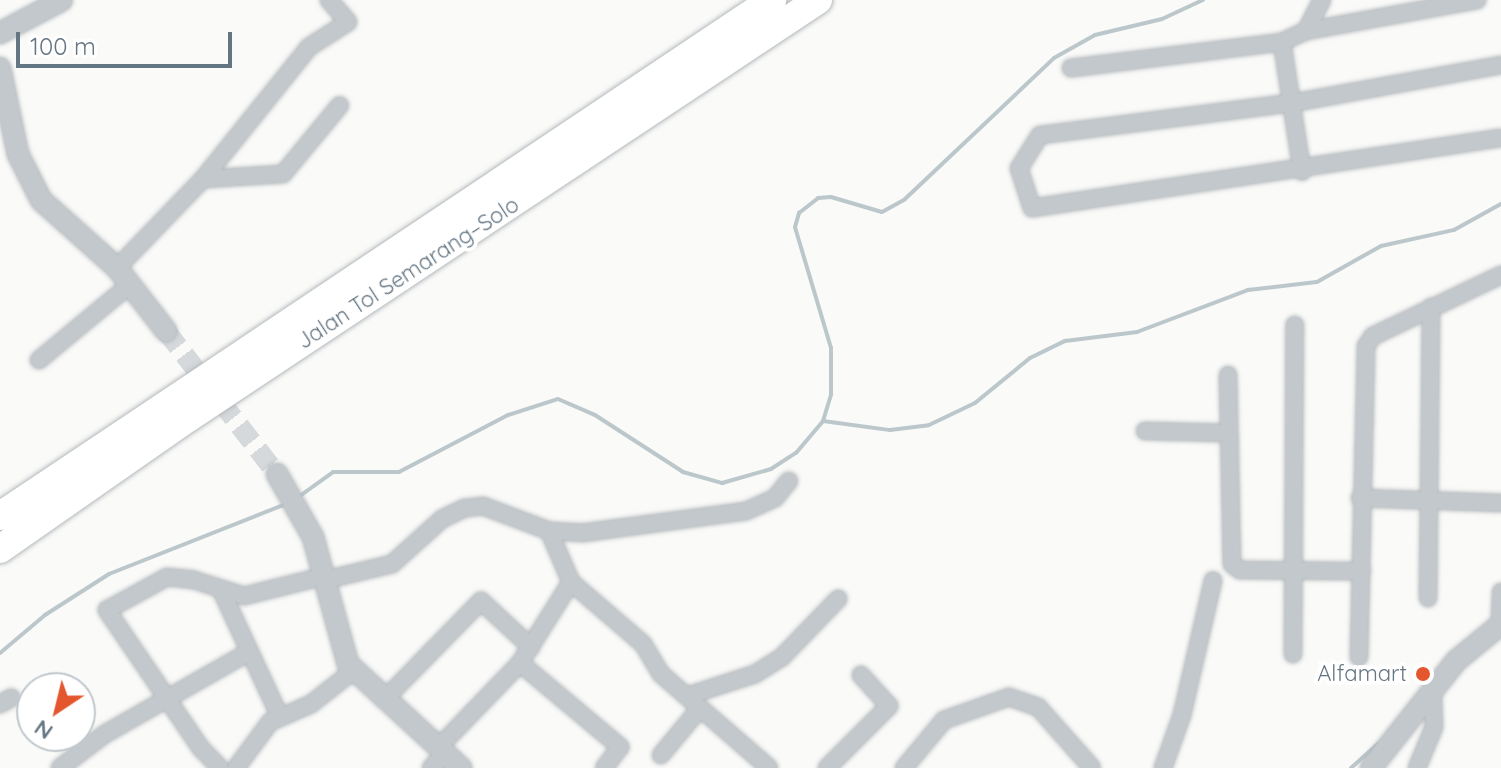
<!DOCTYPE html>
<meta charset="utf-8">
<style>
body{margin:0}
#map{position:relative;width:1501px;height:768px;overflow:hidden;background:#fafaf8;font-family:Quicksand,sans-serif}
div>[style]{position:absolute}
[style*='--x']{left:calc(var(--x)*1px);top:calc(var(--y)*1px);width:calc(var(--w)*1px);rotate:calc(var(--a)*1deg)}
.stream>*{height:4px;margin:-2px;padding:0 2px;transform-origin:2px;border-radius:2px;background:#bbc7cb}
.tertiary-tunnel>*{height:20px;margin-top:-10px;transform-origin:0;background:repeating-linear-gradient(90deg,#d5d9db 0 20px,transparent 0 30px)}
.roads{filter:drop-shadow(0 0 2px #b4b9bd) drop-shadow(0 0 2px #b4b9bd)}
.minor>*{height:16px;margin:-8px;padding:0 8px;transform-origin:8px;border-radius:8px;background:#c3c8cc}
.tertiary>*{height:20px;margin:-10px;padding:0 10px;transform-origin:10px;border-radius:10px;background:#c3c8cc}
.motorway>*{height:28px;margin:-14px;padding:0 14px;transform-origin:14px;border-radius:14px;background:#fff}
.dots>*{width:22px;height:22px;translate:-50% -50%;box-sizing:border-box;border:4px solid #fff;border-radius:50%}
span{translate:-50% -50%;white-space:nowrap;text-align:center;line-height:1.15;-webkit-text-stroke:8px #fff;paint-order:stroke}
.street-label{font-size:22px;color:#657683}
.poi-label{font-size:22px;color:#657683}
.right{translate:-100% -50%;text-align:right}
.north{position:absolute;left:16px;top:672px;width:80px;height:80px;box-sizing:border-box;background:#fff;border:2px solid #c1c8cd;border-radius:50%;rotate:215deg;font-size:22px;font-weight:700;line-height:32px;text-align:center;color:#657683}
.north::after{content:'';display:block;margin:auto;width:28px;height:36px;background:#e4572e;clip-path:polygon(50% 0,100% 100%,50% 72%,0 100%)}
.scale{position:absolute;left:16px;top:32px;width:216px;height:36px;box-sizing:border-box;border:4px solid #657683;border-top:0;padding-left:10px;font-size:24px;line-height:28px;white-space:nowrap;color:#657683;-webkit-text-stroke:6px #fff;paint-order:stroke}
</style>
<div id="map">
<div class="stream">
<i style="--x:823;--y:421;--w:68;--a:7.7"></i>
<i style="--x:890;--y:430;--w:39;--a:-7"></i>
<i style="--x:929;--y:425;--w:51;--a:-25.6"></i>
<i style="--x:975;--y:403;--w:71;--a:-39.3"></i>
<i style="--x:1030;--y:358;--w:39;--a:-26"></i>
<i style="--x:1065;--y:341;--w:73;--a:-7.1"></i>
<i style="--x:1137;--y:332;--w:119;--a:-20.7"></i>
<i style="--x:1248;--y:290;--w:69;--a:-6.6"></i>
<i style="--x:1317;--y:282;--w:73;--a:-29.4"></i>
<i style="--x:1381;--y:246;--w:75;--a:-12.4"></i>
<i style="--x:1454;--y:230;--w:54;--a:-29"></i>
<i style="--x:297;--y:498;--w:44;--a:-35.8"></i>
<i style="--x:333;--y:472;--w:66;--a:0"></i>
<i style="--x:399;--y:472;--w:123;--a:-27.6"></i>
<i style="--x:508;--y:415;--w:52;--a:-17.7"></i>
<i style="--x:558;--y:399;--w:40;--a:23.4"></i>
<i style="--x:595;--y:415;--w:105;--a:32.9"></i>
<i style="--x:683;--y:472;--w:41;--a:15.8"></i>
<i style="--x:722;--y:483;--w:51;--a:-15.9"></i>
<i style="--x:771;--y:469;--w:30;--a:-33"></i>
<i style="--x:796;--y:453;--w:42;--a:-49.8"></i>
<i style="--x:823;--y:421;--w:28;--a:-73"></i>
<i style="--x:831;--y:394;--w:46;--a:-90"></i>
<i style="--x:831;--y:348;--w:126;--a:-106.6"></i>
<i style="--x:795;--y:227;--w:15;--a:-74"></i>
<i style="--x:799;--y:213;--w:24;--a:-38"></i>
<i style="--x:818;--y:198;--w:13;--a:-4"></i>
<i style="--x:831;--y:197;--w:53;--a:16.4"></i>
<i style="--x:882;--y:212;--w:26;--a:-29"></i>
<i style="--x:905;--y:199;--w:205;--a:-43.4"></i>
<i style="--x:1054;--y:58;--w:47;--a:-29.3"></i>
<i style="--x:1095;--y:35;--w:69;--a:-13.4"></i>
<i style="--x:1162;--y:19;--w:45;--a:-24.9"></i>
<i style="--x:0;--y:653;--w:59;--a:-40.2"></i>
<i style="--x:45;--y:615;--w:76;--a:-32.6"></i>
<i style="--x:109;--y:574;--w:190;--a:-21.6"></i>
<i style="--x:1351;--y:768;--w:36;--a:-42"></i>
</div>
<div class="tertiary-tunnel">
<i style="--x:166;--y:331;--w:181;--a:52.2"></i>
</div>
<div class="roads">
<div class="minor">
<i style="--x:1306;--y:31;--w:174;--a:-10.3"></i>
<i style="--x:1282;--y:42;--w:26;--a:-25"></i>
<i style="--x:1306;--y:31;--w:35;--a:-63"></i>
<i style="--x:1501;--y:65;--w:213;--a:169.7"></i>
<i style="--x:1291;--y:103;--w:253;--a:172.7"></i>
<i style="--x:1040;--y:135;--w:39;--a:122"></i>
<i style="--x:1019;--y:168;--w:42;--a:72"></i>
<i style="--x:1032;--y:208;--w:474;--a:-8.5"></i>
<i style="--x:1071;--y:68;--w:213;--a:-7"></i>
<i style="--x:1282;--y:42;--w:131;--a:81.2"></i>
<i style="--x:203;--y:179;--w:80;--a:-3.6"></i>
<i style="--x:283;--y:174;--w:89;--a:-50.4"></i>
<i style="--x:117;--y:268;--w:124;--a:-46"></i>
<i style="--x:203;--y:179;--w:169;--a:-51.2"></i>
<i style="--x:309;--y:47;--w:46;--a:-32.7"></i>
<i style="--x:348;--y:22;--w:29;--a:-131"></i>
<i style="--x:39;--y:360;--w:116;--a:-39.7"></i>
<i style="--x:1228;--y:375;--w:189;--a:88.8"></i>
<i style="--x:1232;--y:564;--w:10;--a:37"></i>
<i style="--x:1240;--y:570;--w:122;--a:0.5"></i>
<i style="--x:1145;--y:431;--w:84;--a:1.4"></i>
<i style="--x:1360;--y:498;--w:141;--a:2"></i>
<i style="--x:549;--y:531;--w:56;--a:66.7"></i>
<i style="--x:325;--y:580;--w:69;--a:-13.4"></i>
<i style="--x:392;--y:564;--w:67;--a:-42"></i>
<i style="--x:442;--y:519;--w:25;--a:-26"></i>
<i style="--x:465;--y:508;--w:18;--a:-6"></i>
<i style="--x:483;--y:506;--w:71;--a:20.7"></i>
<i style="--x:549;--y:531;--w:33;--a:3"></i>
<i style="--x:582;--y:533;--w:165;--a:-7.6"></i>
<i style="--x:746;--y:511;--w:32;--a:-24"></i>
<i style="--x:775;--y:498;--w:22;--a:-51"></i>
<i style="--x:222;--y:592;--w:136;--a:65.1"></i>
<i style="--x:1428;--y:598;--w:291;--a:-89.4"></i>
<i style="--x:1500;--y:625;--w:33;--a:-88"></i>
<i style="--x:1293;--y:654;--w:329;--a:-89.7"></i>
<i style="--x:1359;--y:657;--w:311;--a:-88.7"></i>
<i style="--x:1366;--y:346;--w:12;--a:-55"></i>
<i style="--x:1373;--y:336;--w:142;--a:-25.5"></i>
<i style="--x:520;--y:663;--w:131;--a:40"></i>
<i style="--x:620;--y:747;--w:26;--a:127"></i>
<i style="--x:687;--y:696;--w:71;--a:-17.9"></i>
<i style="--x:755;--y:674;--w:32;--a:-32"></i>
<i style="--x:782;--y:657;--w:81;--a:-46"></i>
<i style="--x:384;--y:700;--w:139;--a:-45.6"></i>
<i style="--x:481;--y:601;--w:68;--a:42.6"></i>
<i style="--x:0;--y:704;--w:13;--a:-29"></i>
<i style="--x:438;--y:748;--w:118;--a:-46"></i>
<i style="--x:520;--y:663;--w:96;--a:-57.8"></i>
<i style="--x:571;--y:582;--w:95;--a:40.7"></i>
<i style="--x:643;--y:644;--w:35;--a:59"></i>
<i style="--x:661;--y:674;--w:143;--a:41"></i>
<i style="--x:661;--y:755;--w:61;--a:-50.3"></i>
<i style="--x:60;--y:768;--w:56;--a:-37.1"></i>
<i style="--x:105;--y:734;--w:166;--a:-29.7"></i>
<i style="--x:220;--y:768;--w:29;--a:-134"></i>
<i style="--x:200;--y:747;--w:166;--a:-124.2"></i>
<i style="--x:107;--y:610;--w:68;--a:-28.8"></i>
<i style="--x:167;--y:577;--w:27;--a:6"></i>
<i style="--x:194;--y:580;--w:52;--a:17.7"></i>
<i style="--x:244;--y:596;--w:82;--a:-14"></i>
<i style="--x:236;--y:768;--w:57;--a:-53.5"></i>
<i style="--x:270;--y:722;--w:45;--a:-23.7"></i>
<i style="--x:311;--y:704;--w:53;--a:-38.2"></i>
<i style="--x:431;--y:768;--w:19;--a:-47"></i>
<i style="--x:827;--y:768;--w:88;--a:-45"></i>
<i style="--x:889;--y:706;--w:42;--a:-132.1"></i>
<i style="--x:904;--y:768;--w:62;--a:-50.2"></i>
<i style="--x:944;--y:720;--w:69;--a:-19.5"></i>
<i style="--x:1009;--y:697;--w:31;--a:19"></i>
<i style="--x:1038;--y:707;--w:81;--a:48.5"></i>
<i style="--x:1163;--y:768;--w:56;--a:-70.3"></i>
<i style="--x:1182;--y:715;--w:138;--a:-77"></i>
<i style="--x:1417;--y:768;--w:44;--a:-67.5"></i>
<i style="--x:1434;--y:727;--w:38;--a:-92"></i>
</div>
<div class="tertiary">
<i style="--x:0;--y:33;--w:70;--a:-28"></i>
<i style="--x:0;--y:68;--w:88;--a:78.2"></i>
<i style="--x:18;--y:154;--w:51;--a:63.4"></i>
<i style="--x:41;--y:200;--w:102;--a:41.8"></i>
<i style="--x:117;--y:268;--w:80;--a:52.1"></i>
<i style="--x:277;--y:474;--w:73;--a:60.3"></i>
<i style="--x:313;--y:537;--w:132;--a:74.6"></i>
<i style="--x:348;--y:664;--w:154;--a:42.6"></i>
<i style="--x:1371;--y:768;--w:137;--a:-51.5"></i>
<i style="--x:1456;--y:661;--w:58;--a:-39.4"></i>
</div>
<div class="motorway">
<i style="--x:0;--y:516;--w:929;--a:-33.76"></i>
<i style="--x:0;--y:549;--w:229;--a:-34.9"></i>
<i style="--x:188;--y:418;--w:756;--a:-33.56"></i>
</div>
</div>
<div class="dots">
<i style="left:1423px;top:674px;background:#e4572e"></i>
</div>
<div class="street-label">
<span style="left:408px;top:273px;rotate:-33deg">Jalan Tol Semarang–Solo</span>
</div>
<div class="poi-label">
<span class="right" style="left:1407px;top:674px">Alfamart</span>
</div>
<div class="north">N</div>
<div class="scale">100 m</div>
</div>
